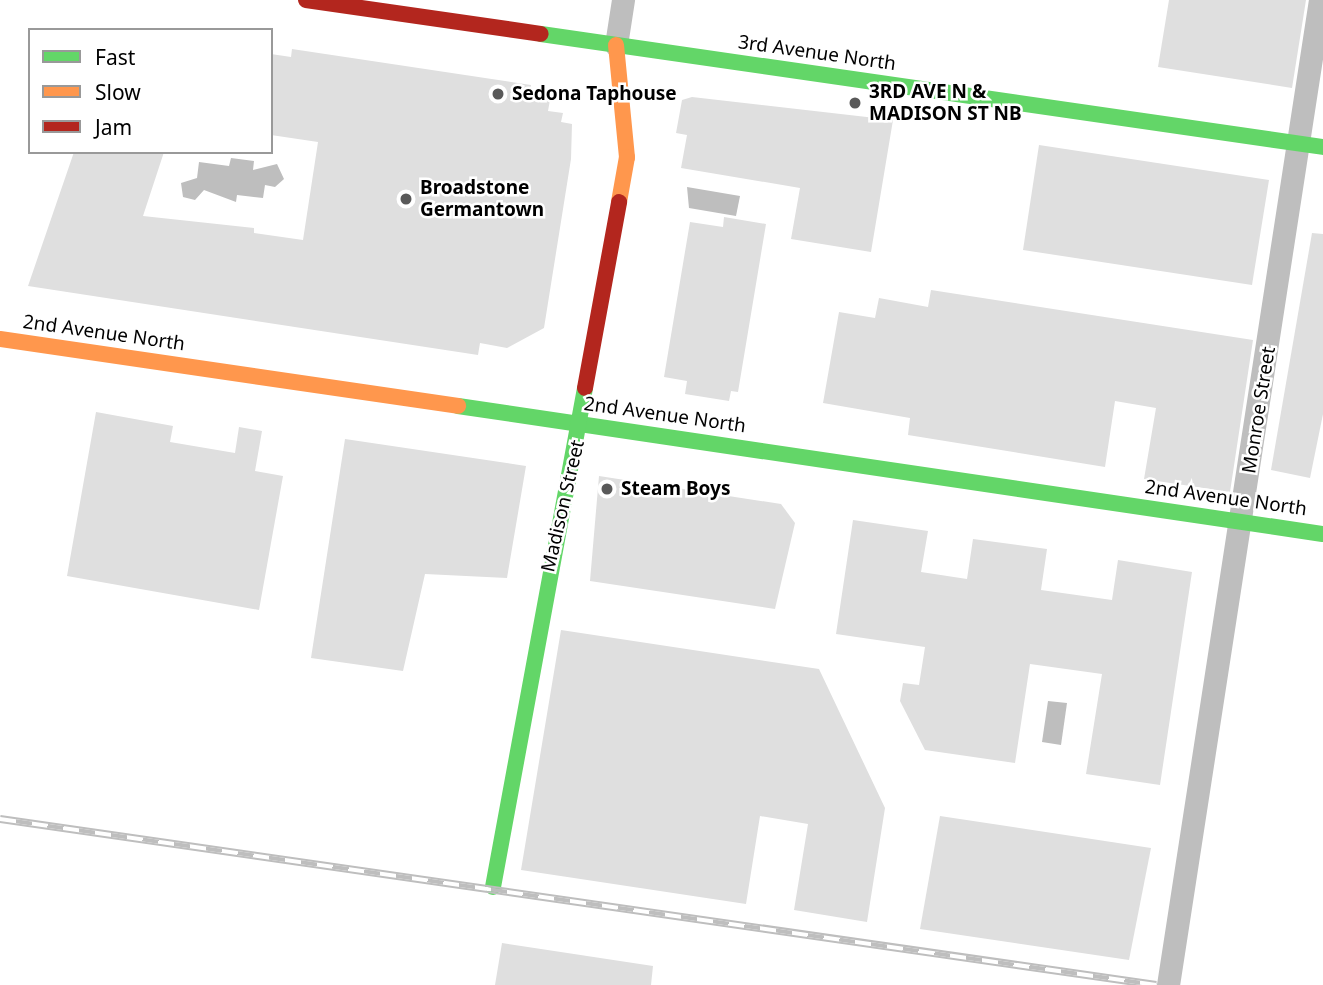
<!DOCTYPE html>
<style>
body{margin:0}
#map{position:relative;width:1323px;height:985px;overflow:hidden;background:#fff;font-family:"Noto Sans",sans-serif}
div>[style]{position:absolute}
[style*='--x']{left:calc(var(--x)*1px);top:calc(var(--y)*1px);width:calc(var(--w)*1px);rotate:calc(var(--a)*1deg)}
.water>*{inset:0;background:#bebebe}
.building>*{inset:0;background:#dfdfdf}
.street>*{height:23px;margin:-11.5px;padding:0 11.5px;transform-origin:11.5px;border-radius:11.5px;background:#bebebe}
.fast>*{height:16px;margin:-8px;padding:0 8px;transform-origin:8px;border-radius:8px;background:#63d668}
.slow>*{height:16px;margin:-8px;padding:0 8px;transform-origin:8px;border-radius:8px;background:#ff974d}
.jam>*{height:16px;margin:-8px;padding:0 8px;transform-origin:8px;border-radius:8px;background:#b3261e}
.rail>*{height:8px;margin-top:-4px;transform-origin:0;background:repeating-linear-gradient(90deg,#fff 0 16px,#bebebe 0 32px);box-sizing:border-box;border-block:2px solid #bebebe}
.dots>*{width:19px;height:19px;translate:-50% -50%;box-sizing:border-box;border:4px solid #fff;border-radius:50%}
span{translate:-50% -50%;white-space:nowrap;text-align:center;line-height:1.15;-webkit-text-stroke:5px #fff;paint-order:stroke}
.street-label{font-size:19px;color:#000}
.poi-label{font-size:19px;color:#000;font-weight:700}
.left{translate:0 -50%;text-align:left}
.legend{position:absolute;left:28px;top:28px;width:245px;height:126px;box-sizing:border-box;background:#fff;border:2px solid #999;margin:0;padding:9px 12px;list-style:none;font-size:21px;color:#000}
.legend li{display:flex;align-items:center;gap:14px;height:35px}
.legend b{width:35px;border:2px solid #999}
</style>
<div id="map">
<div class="water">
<i style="clip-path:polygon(231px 158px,254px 161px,253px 170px,277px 164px,284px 179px,275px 187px,265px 185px,263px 198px,237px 195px,236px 202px,204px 190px,195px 200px,183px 197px,181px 183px,197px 178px,199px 162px,229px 166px)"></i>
<i style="clip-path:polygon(687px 187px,740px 196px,736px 216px,689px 208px)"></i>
<i style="clip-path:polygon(1048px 701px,1067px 703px,1061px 745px,1042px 742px)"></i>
</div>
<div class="building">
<i style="clip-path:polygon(1169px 0,1306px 0,1292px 88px,1158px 67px)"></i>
<i style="clip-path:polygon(292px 49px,531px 85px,529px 97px,550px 100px,548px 111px,563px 113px,561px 122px,572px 124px,571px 159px,544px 328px,507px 348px,480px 343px,478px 355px,28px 286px,74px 152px,164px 152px,143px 216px,254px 228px,254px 233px,303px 240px,318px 142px,271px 135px,271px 54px,291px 57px)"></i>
<i style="clip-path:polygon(692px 97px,893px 120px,871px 252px,791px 239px,800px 188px,681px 168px,687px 135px,676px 133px,682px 100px)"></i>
<i style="clip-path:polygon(1039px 145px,1269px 180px,1252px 285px,1023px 250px)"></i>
<i style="clip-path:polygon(724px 217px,766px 224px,738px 392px,731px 391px,729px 401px,685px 394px,687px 381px,664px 377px,690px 222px,723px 227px)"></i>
<i style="clip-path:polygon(1312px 233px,1323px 234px,1323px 414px,1310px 478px,1271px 470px)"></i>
<i style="clip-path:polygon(931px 290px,1253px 340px,1230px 492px,1144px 479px,1156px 408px,1115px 401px,1105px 467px,908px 435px,910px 418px,823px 403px,839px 312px,875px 318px,879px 298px,928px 307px)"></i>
<i style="clip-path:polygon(96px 412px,173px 426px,170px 442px,235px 453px,239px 427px,262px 431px,255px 471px,283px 476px,259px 610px,67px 576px)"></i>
<i style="clip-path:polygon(345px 439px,526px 466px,507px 578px,425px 574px,403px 671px,311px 658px)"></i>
<i style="clip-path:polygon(599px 476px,781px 504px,795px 523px,775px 609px,590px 581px)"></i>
<i style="clip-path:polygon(853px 520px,928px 531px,921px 572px,967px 579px,973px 539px,1047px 549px,1041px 590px,1112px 600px,1118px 560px,1192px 572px,1160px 785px,1086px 774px,1102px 674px,1030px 664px,1015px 763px,925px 750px,900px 701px,903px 683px,919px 685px,925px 647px,836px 634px)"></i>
<i style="clip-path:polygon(561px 630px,819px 669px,885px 808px,867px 922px,794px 910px,808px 824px,760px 816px,746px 904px,521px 870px)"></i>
<i style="clip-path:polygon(940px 816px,1151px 848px,1129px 960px,920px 929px)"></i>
<i style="clip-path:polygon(502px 943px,653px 966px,651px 985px,495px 985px)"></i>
</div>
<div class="street">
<i style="--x:616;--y:45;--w:46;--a:-81.2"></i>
<i style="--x:1168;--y:985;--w:997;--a:-81.23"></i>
</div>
<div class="fast">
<i style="--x:541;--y:34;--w:790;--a:8.22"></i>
<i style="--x:458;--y:406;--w:874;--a:8.42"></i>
<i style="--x:493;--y:887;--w:507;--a:-79.55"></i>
</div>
<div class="slow">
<i style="--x:616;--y:45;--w:113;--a:84.4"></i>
<i style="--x:627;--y:157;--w:46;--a:100.1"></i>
<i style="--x:0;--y:339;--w:463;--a:8.3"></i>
</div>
<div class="jam">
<i style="--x:306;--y:0;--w:237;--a:8.2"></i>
<i style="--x:585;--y:388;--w:189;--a:-79.6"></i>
</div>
<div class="rail">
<i style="--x:0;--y:819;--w:1168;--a:8.17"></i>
</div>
<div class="dots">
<i style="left:498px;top:94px;background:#595959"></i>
<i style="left:855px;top:103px;background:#595959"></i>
<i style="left:406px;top:199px;background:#595959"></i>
<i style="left:607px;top:489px;background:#595959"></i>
</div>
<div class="street-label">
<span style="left:817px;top:53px;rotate:8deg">3rd Avenue North</span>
<span style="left:104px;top:333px;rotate:8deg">2nd Avenue North</span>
<span style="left:1259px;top:410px;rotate:-81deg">Monroe Street</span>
<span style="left:665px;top:415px;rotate:8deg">2nd Avenue North</span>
<span style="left:1226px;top:498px;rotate:8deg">2nd Avenue North</span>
<span style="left:563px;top:506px;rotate:-77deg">Madison Street</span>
</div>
<div class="poi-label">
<span class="left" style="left:869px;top:103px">3RD AVE N &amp;<br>MADISON ST NB</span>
<span class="left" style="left:512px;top:94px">Sedona Taphouse</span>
<span class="left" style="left:420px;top:199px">Broadstone<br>Germantown</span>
<span class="left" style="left:621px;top:489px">Steam Boys</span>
</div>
<ul class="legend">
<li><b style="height:9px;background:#63d668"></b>Fast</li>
<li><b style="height:9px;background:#ff974d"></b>Slow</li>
<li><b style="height:9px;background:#b3261e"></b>Jam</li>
</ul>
</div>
